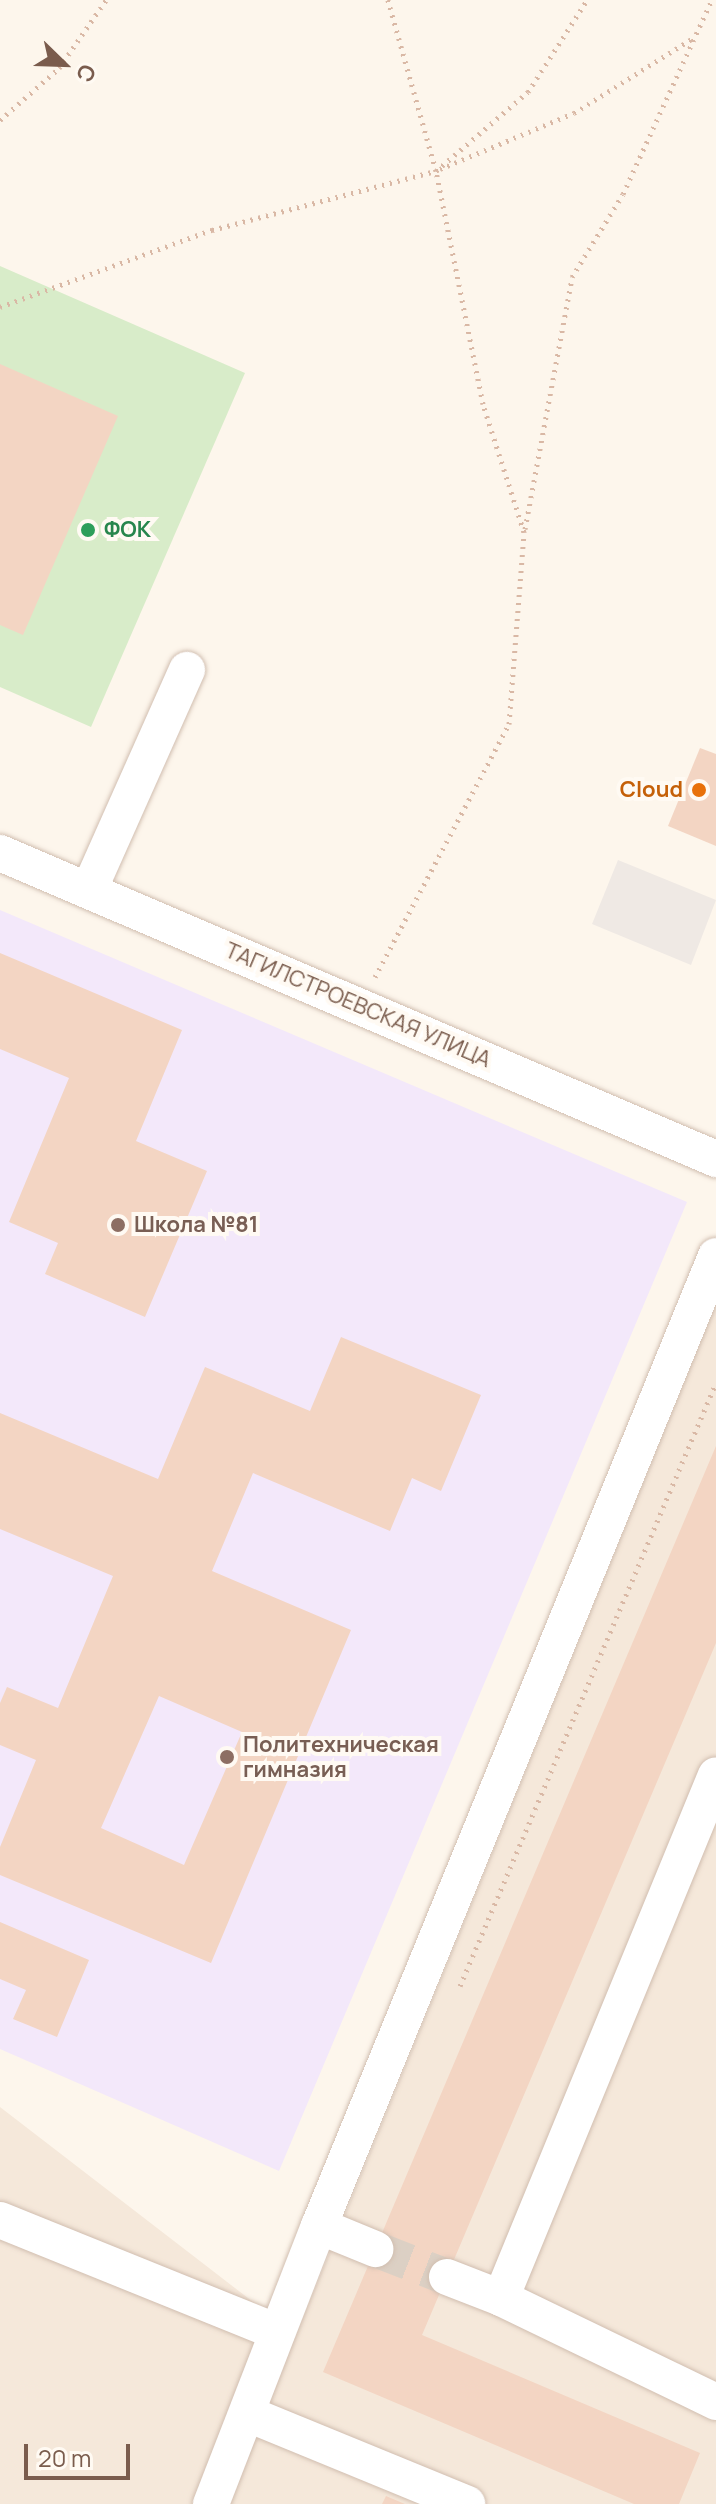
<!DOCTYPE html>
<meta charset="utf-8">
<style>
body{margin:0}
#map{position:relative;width:716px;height:2504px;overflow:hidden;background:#fdf6ec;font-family:Manrope,sans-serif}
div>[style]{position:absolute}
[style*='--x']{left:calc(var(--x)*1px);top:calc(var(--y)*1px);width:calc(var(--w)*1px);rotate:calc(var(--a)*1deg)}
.residential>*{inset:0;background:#f5e8da}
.industrial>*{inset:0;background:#efe9e4}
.education>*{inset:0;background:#f3e8fa}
.green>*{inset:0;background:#d8ecc9}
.building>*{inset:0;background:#f3d5c3}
.minor-tunnel>*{height:36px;margin-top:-18px;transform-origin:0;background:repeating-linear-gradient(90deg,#dcd0c4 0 36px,transparent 0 54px)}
.path>*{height:5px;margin-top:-2.5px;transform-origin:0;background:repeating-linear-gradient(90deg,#d9b8a5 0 2px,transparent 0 8px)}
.roads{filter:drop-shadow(0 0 2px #d1beb0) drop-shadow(0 0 2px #d1beb0)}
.minor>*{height:36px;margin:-18px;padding:0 18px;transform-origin:18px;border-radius:18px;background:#fff}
.dots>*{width:22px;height:22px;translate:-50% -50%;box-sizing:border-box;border:4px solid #fffaf3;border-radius:50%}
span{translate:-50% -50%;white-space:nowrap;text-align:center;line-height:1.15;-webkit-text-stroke:8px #fffaf3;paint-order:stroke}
.leisure-label{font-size:22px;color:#27864d;font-weight:700}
.left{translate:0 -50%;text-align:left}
.food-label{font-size:22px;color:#c56008;font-weight:700}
.right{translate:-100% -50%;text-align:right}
.street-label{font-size:22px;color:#7a5c4d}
.education-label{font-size:22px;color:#785e54;font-weight:700}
.north{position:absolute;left:24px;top:24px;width:80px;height:80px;-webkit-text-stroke:6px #fffaf3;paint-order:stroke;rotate:113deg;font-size:22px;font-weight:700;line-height:32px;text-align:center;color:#7a5c4d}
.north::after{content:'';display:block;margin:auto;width:28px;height:36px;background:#7a5c4d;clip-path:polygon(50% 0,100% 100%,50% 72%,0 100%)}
.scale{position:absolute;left:24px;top:2444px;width:106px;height:36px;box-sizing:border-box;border:4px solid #7a5c4d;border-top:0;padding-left:10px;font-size:24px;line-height:28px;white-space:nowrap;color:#7a5c4d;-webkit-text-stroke:6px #fffaf3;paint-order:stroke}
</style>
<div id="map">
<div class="residential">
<i style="clip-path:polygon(716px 1304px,716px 2504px,0 2504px,0 2107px,296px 2335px)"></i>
</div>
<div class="industrial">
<i style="clip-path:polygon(618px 860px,716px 900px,691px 965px,592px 924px)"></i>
</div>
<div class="education">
<i style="clip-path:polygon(0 910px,687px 1202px,279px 2171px,0 2049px)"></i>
</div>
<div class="green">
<i style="clip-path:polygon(0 266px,245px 373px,91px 727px,0 687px)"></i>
</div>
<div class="building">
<i style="clip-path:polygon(0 364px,118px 416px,23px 635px,0 625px)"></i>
<i style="clip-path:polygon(700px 748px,716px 754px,716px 846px,668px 826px)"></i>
<i style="clip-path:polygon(0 953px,182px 1030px,136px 1141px,207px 1171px,145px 1317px,45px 1274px,58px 1243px,9px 1222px,69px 1078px,0 1049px)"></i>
<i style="clip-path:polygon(evenodd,341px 1337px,481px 1395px,441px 1491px,412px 1478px,390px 1531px,253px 1473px,212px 1571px,351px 1630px,211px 1963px,0 1875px,0 1847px,36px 1760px,0 1745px,0 1703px,7px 1687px,58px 1708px,113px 1576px,0 1529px,0 1413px,158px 1479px,205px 1367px,310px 1411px,341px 1337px,159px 1696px,242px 1732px,184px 1865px,101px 1828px,159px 1696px)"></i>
<i style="clip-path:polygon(716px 1446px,716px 1643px,422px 2335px,700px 2453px,679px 2504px,634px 2504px,323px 2372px)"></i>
<i style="clip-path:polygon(0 1922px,89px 1960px,57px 2037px,13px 2019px,26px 1990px,0 1979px)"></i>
<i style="clip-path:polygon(386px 2496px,405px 2504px,382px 2504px)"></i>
</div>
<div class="minor-tunnel">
<i style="--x:375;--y:2249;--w:77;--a:21.3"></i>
</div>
<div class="path">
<i style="--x:0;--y:120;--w:79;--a:-41.4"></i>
<i style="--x:59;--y:68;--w:83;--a:-55.3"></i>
<i style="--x:440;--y:169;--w:145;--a:-22.7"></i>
<i style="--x:574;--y:113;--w:141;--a:-32.2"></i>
<i style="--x:0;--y:307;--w:226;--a:-20"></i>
<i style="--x:212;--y:230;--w:232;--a:-14.8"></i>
<i style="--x:436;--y:171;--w:121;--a:-40.7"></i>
<i style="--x:528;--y:92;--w:109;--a:-57.3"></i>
<i style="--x:525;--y:529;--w:256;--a:-79.4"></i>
<i style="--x:572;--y:277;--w:97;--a:-58.4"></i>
<i style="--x:623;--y:194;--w:213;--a:-65.4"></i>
<i style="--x:375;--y:977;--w:286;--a:-62.1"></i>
<i style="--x:509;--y:724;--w:193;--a:-85.5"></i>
<i style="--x:524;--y:532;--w:134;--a:-107.8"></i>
<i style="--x:483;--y:404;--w:238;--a:-101.4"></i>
<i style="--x:436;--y:171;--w:178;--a:-105.7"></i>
<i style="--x:460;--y:1986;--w:655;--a:-67"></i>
</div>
<div class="roads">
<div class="minor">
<i style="--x:0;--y:853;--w:779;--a:23.14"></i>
<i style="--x:89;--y:890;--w:241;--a:-66"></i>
<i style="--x:0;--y:2220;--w:299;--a:22"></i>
<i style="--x:319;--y:2226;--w:61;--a:22.3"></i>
<i style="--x:447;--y:2277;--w:58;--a:21.3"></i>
<i style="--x:501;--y:2298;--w:239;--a:25.8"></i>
<i style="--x:501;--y:2298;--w:565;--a:-67.65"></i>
<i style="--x:248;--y:2414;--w:237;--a:22.3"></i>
<i style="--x:211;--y:2504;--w:298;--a:-68.8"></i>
<i style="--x:319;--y:2226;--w:1048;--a:-67.74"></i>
</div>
</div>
<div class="dots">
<i style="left:88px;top:530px;background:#2e9e5b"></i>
<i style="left:699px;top:790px;background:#e8710a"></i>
<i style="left:118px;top:1225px;background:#8d6e63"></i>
<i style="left:227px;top:1757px;background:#8d6e63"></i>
</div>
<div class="leisure-label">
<span class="left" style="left:104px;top:530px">ФОК</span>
</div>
<div class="food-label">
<span class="right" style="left:683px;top:790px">Cloud</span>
</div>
<div class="street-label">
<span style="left:358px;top:1005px;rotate:23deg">ТАГИЛСТРОЕВСКАЯ УЛИЦА</span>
</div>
<div class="education-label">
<span class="left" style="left:134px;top:1225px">Школа №81</span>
<span class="left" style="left:243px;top:1757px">Политехническая<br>гимназия</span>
</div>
<div class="north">С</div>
<div class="scale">20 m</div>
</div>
